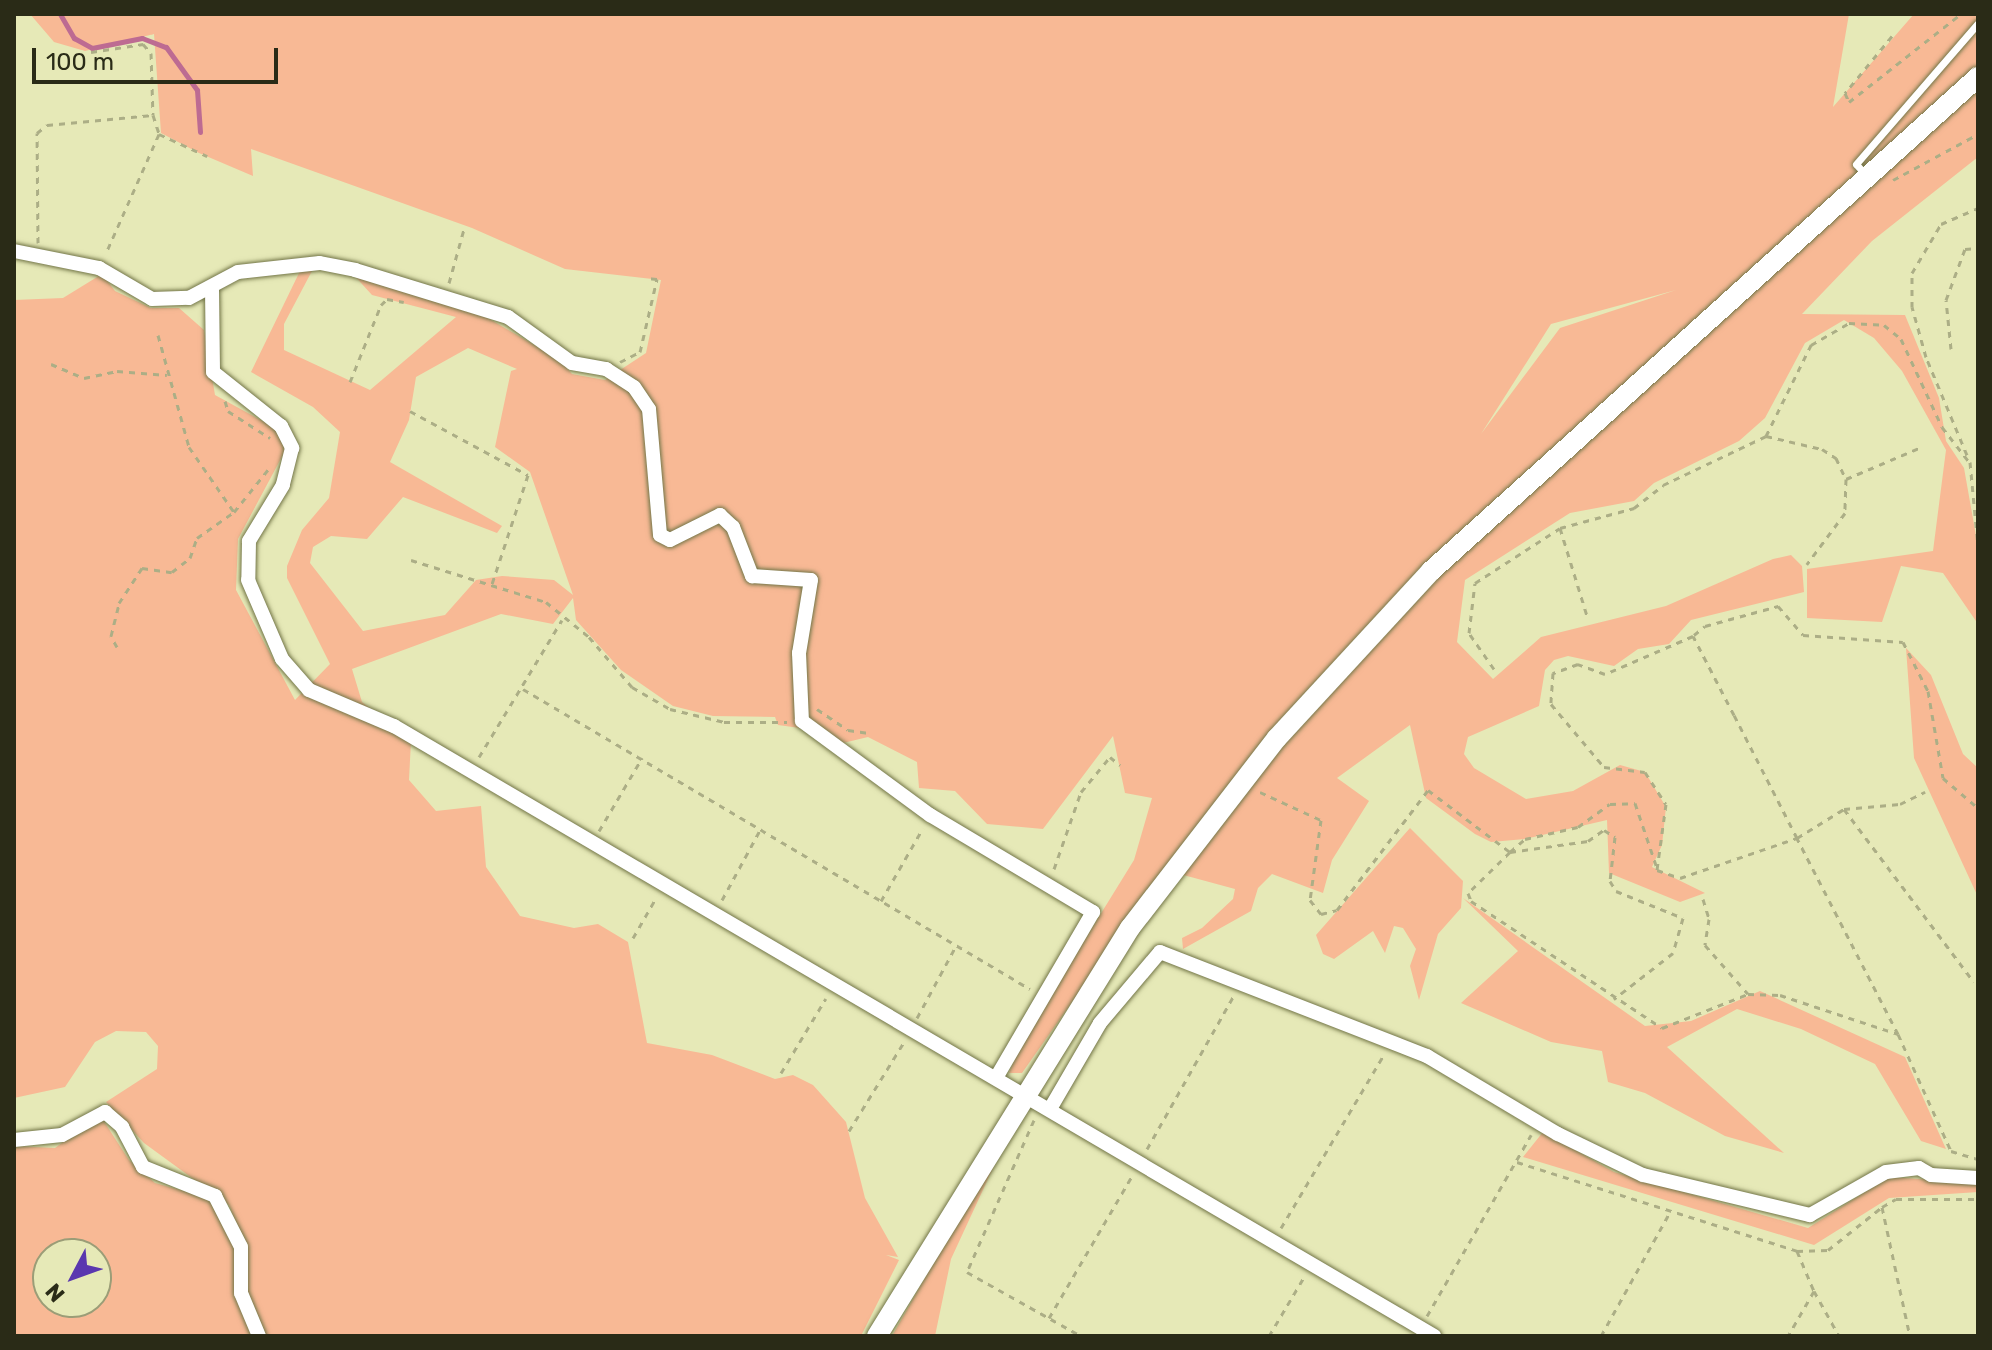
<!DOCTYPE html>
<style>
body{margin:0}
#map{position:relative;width:1992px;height:1350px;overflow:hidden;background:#e6e9b7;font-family:Rubik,sans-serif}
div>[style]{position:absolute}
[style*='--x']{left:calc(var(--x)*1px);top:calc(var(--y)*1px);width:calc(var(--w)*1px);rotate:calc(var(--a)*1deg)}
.green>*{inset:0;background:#f8b995}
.stream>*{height:5px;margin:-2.5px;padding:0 2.5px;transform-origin:2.5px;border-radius:2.5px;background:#bd6b92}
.path>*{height:3px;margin-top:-1.5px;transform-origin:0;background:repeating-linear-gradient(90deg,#acae86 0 6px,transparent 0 12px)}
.roads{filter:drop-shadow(0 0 2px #727547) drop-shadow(0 0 2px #727547)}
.lane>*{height:7px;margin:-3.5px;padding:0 3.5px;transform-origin:3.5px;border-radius:3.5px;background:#fff}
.street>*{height:14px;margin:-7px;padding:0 7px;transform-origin:7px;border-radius:7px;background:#fff}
.secondary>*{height:20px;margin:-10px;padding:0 10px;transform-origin:10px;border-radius:10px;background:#fff}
span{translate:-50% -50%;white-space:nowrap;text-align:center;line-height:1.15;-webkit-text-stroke:8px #e6e9b7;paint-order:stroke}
.frame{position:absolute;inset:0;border:16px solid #2a2b17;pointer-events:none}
.north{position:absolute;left:32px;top:1238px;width:80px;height:80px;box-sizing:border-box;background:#e6e9b7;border:2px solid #9b9d77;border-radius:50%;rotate:229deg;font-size:22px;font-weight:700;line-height:32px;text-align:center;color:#2a2b17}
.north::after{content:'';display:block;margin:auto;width:28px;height:36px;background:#5a37af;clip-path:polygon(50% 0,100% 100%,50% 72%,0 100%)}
.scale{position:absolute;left:32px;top:48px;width:246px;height:36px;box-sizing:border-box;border:4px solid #2a2b17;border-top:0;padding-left:10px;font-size:24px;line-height:28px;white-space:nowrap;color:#2a2b17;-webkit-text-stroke:6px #e6e9b7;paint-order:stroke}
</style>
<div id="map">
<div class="green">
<i style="clip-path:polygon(evenodd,30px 14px,1849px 14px,1833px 107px,1914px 14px,1978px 14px,1978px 157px,1872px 241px,1802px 314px,1905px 315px,1939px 398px,1946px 441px,1964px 468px,1978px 547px,1978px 624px,1943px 573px,1901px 566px,1882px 622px,1807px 618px,1807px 569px,1933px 551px,1946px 450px,1902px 371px,1874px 338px,1844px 320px,1805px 343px,1765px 418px,1739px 441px,1654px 483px,1634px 501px,1570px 513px,1465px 580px,1457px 642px,1493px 679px,1541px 637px,1666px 606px,1773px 559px,1791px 555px,1802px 566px,1804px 592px,1691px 620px,1669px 644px,1638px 649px,1614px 666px,1568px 656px,1554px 660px,1545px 670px,1539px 706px,1468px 737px,1464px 754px,1474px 768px,1526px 799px,1573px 791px,1620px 765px,1645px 772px,1666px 807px,1662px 845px,1652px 867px,1705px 893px,1680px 902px,1609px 873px,1607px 820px,1525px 839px,1491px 842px,1475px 834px,1426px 798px,1410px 725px,1337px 778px,1369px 801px,1332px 860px,1323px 893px,1272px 874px,1258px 888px,1251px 911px,1183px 949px,1182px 938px,1202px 928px,1233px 899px,1235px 889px,1165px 870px,1022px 1073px,1009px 1073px,1021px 1043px,1134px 860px,1152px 798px,1125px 793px,1113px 736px,1043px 829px,987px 824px,955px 791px,919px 788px,917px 762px,868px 737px,843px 743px,829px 732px,778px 725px,775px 717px,713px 716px,673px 706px,621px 670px,576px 620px,573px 598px,553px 624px,501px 614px,352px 669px,362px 702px,411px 741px,409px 780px,436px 811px,481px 806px,486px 867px,520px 916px,574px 928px,598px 924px,628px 942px,647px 1043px,712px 1055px,775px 1079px,793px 1075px,813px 1085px,846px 1122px,865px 1198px,898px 1257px,886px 1255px,899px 1260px,861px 1336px,262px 1336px,244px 1294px,245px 1246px,229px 1205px,144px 1143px,106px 1102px,157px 1069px,158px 1046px,146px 1032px,116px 1031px,95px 1042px,65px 1087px,14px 1098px,14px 300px,63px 298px,102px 274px,115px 291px,151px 308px,179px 308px,204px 330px,215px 395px,277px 429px,285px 451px,238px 539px,236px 590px,295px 700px,330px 664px,287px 578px,287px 566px,302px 530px,329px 498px,340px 432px,313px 407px,251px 372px,300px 271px,313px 269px,284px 324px,284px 350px,370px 390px,456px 317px,372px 295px,351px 272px,486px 317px,560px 360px,572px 374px,605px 380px,646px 353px,661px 280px,565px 269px,472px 228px,251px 149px,253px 176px,199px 153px,161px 133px,154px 34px,85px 51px,54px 42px,30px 14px,1676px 290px,1560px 328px,1481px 434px,1551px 324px,1676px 290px,30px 14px,468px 348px,517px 369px,511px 371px,495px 447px,530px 472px,573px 595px,554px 580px,502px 576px,476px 580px,445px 615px,363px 631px,310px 563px,313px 547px,331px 536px,367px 539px,403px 497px,497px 533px,502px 526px,390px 462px,409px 420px,416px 377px,468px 348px)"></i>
<i style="clip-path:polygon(1906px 648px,1931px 675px,1963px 754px,1978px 768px,1978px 897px,1914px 758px)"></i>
<i style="clip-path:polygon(1410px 828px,1463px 881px,1461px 908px,1438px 934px,1419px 1000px,1410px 966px,1416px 949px,1403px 928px,1394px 926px,1385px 953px,1373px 931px,1334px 959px,1323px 954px,1316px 935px)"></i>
<i style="clip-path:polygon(1463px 898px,1645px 1026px,1691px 1021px,1760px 991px,1905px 1057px,1946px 1149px,1921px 1141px,1875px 1064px,1801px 1029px,1737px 1009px,1667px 1047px,1784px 1153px,1725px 1136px,1645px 1093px,1608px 1082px,1602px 1051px,1551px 1042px,1461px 1003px,1518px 951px)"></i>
<i style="clip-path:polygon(1019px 1112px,951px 1259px,935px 1336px,892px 1336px)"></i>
<i style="clip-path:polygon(evenodd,103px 1120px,129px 1160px,155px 1183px,213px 1199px,231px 1224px,255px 1336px,14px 1336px,14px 1146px,55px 1148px,90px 1122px,103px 1120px,48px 1254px,96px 1254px,96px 1302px,48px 1302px,48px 1254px)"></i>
<i style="clip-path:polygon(1543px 1132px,1614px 1172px,1808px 1228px,1889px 1177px,1978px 1183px,1978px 1192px,1889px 1198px,1814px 1245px,1523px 1157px)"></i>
</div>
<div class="stream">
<i style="--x:60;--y:14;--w:28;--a:60"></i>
<i style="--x:74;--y:38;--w:21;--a:29"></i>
<i style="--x:92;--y:48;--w:51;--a:-11.3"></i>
<i style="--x:142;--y:38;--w:26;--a:21"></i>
<i style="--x:166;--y:47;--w:53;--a:54.2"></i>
<i style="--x:197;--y:90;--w:42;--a:85.9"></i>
</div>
<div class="path">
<i style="--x:1892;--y:36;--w:74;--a:129.5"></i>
<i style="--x:1845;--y:93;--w:10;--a:66"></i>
<i style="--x:1849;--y:102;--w:142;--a:-38.2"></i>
<i style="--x:91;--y:52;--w:53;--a:-8.7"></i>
<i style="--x:143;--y:44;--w:12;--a:48"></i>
<i style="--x:151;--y:53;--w:62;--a:88.2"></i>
<i style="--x:159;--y:134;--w:53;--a:24.6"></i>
<i style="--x:1893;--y:180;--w:97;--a:-28.4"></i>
<i style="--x:38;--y:243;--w:110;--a:-90.5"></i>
<i style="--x:37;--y:133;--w:13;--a:-39"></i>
<i style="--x:47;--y:125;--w:106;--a:-5.4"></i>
<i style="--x:153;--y:115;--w:20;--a:72"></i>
<i style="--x:159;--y:134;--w:130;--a:114"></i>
<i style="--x:449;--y:283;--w:56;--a:-74.5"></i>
<i style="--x:158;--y:335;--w:116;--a:74.5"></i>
<i style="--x:189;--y:447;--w:79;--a:55.3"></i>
<i style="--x:1951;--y:349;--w:49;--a:-95.8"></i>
<i style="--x:1946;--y:300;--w:54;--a:-69.6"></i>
<i style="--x:1965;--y:249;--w:13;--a:-4"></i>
<i style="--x:620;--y:362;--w:22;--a:-27"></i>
<i style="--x:640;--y:352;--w:75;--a:-76.9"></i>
<i style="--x:657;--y:279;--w:10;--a:-174"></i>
<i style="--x:51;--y:364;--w:36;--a:23"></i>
<i style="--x:84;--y:378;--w:34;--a:-12"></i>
<i style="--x:117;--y:371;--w:50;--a:4.6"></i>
<i style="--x:350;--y:382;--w:83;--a:-68.1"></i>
<i style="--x:381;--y:305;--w:8;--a:-45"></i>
<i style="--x:387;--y:299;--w:17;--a:10"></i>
<i style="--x:225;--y:401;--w:10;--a:73"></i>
<i style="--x:228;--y:411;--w:50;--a:32.7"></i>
<i style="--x:410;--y:411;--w:134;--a:28.5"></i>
<i style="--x:528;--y:475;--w:115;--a:108.3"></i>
<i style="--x:1766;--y:436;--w:57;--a:13.1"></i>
<i style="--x:1822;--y:449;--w:17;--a:33"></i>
<i style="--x:1836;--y:458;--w:23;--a:65"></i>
<i style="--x:1846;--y:479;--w:34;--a:92"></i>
<i style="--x:1845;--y:513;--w:64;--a:126.7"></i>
<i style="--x:1967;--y:455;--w:106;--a:-112.7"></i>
<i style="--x:1926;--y:357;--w:52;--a:-105.6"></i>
<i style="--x:1912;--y:307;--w:34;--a:-90"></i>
<i style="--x:1912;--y:273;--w:57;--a:-59.4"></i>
<i style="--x:1941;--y:224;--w:40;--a:-23.4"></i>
<i style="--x:1970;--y:462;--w:84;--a:84.6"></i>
<i style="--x:1846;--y:479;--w:79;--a:-23"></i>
<i style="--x:1560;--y:528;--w:92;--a:72.9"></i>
<i style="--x:411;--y:560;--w:141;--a:17.3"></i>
<i style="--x:546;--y:602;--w:55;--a:39.1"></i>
<i style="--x:589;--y:637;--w:66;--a:49.3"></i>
<i style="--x:632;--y:687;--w:44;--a:30.1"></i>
<i style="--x:670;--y:709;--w:56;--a:13.5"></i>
<i style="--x:724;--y:722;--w:63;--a:0"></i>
<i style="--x:1694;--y:635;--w:14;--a:-39"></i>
<i style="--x:1705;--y:626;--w:76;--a:-15.3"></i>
<i style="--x:1778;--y:606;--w:38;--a:49"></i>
<i style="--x:1803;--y:635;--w:100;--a:4"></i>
<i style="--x:1903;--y:642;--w:55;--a:63"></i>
<i style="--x:1928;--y:691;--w:88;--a:80.2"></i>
<i style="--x:1943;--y:778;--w:46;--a:40.6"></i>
<i style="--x:117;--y:647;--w:13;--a:-119"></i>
<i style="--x:111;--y:636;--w:34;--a:-76"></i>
<i style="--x:119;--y:603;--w:42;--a:-56.7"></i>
<i style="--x:142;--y:568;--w:30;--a:8"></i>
<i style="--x:172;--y:572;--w:23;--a:-38"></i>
<i style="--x:190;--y:558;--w:21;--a:-71"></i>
<i style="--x:197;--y:538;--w:45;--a:-35.1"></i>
<i style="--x:234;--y:512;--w:59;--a:-51.2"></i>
<i style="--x:1494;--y:669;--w:44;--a:-124.8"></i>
<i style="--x:1469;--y:633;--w:50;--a:-83.2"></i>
<i style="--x:1475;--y:583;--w:101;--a:-32.9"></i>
<i style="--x:1560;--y:528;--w:77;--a:-15.1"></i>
<i style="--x:1634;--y:508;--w:37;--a:-38"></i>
<i style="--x:1663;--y:485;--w:114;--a:-25.4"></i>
<i style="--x:1766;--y:436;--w:102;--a:-63.7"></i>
<i style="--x:1811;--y:345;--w:44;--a:-30.1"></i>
<i style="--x:1849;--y:323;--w:35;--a:3"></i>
<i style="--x:1884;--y:325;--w:22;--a:39"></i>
<i style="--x:1901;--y:339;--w:97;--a:65"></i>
<i style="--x:1942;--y:427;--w:46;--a:52.1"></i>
<i style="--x:523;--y:689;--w:589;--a:30.61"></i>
<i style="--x:817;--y:709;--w:37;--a:34"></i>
<i style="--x:848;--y:730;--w:21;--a:8"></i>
<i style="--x:479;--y:757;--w:160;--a:-58.8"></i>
<i style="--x:1260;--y:792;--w:67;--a:24.7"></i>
<i style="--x:1321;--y:820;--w:81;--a:97.8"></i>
<i style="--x:1310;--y:900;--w:18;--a:52"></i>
<i style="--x:1321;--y:914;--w:16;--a:-14"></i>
<i style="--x:1337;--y:910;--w:151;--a:-52.8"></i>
<i style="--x:1428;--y:790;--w:103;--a:37.1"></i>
<i style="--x:1510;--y:852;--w:59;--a:135.7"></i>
<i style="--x:1468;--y:893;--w:9;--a:69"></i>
<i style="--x:1471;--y:901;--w:229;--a:33.6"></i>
<i style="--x:1662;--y:1028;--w:92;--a:-21.6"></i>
<i style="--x:1748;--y:994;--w:32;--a:2"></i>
<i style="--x:1780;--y:995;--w:124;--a:18.3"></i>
<i style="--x:1898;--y:1034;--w:220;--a:-117.3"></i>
<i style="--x:1797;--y:838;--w:138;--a:-117.1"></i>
<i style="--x:1734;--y:715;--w:89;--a:-117.4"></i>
<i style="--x:1693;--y:636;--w:96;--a:156.6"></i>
<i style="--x:1605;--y:674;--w:29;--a:-160"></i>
<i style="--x:1578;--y:664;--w:27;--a:160"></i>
<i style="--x:1553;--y:673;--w:31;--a:94"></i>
<i style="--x:1551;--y:704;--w:82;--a:49.9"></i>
<i style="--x:1604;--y:767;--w:41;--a:7"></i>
<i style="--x:1645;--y:772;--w:38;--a:57"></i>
<i style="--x:1666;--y:804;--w:67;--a:97.8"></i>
<i style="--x:1657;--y:870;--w:24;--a:19"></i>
<i style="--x:1680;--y:878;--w:124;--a:-18.9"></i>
<i style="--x:1797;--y:838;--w:55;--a:-31.7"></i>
<i style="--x:1844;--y:809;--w:56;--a:-5.1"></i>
<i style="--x:1900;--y:804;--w:28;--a:-26"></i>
<i style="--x:1844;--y:809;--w:216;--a:53.1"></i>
<i style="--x:599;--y:831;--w:85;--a:-59.5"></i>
<i style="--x:1510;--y:852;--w:79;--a:-8"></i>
<i style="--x:1588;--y:841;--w:19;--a:-35"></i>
<i style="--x:1604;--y:830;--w:13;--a:32"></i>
<i style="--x:1615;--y:837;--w:44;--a:96.5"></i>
<i style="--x:1610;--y:881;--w:12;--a:59"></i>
<i style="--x:1616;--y:891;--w:72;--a:21.9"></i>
<i style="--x:1683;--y:918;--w:36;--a:106"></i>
<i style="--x:1673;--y:953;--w:75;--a:142.1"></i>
<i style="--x:1510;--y:852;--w:20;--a:-41"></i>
<i style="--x:1525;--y:839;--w:54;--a:-12.8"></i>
<i style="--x:1578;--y:827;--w:39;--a:-36"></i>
<i style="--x:1610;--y:804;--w:25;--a:-2"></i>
<i style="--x:1635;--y:803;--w:69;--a:71.3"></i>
<i style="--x:1054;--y:869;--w:82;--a:-70.7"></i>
<i style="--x:1081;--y:792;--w:45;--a:-50.4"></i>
<i style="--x:1110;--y:757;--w:13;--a:39"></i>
<i style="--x:1703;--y:899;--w:21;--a:73"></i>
<i style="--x:1709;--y:919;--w:26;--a:99"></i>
<i style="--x:1705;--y:945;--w:65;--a:48.7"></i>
<i style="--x:722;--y:900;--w:80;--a:-61.5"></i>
<i style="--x:881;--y:901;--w:84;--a:-60.1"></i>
<i style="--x:633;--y:938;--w:46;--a:-60.1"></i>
<i style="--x:917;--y:1018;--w:84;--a:-61.6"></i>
<i style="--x:1898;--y:1034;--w:128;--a:65.6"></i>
<i style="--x:1951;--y:1151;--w:28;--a:17"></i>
<i style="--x:781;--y:1073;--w:87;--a:-59"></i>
<i style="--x:1034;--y:1120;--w:166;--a:113.8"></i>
<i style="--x:967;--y:1272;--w:131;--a:29.3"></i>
<i style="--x:849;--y:1131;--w:105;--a:-58.3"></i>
<i style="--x:1147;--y:1149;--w:177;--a:-60.5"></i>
<i style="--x:1517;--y:1162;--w:294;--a:17.6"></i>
<i style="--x:1797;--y:1251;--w:43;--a:67"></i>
<i style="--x:1814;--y:1291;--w:52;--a:120"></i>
<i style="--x:1882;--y:1207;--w:16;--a:-30"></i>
<i style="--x:1896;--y:1199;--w:82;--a:0"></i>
<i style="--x:1281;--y:1228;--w:200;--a:-59.3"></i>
<i style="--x:1797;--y:1251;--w:31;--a:-2"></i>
<i style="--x:1828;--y:1250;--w:69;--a:-38.5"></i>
<i style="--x:1882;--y:1207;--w:132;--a:77.8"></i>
<i style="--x:1814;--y:1291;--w:51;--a:60.9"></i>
<i style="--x:1427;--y:1316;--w:209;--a:-60.1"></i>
<i style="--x:1049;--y:1318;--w:164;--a:-59.7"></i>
<i style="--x:1269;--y:1336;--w:69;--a:-59.3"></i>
<i style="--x:1601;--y:1336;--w:144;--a:-60.9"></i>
</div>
<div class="roads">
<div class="lane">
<i style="--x:1865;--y:174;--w:13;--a:-132"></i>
<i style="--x:1856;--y:164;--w:186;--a:-49.1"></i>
</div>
<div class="street">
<i style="--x:14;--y:251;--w:87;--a:11.3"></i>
<i style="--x:99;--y:268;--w:61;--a:30.3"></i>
<i style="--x:152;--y:299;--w:37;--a:-2"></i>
<i style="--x:189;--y:298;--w:55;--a:-28"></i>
<i style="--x:238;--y:272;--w:82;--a:-6.3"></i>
<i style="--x:320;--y:263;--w:36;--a:11"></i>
<i style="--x:355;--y:270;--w:160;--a:17.1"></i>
<i style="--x:508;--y:317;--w:79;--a:35.7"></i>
<i style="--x:572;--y:363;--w:35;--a:10"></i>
<i style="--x:606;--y:369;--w:33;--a:33"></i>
<i style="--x:634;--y:387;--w:27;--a:56"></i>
<i style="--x:649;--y:409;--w:126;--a:85"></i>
<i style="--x:660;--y:535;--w:11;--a:27"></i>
<i style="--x:670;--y:540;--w:56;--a:-26.6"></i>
<i style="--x:720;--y:515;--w:18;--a:43"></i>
<i style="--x:733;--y:527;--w:53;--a:68.8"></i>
<i style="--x:752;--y:576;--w:59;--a:3.9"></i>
<i style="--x:811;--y:580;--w:74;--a:99.3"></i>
<i style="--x:799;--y:653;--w:68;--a:87.5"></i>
<i style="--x:802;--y:721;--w:159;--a:36.3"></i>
<i style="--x:930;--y:815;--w:190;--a:30.8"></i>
<i style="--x:1093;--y:912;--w:192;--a:120.3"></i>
<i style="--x:212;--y:289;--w:83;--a:89.3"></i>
<i style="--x:213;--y:372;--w:87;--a:38.5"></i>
<i style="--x:281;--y:426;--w:25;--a:63"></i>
<i style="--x:292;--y:448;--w:38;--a:104"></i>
<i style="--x:283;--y:485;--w:66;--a:121.3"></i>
<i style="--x:249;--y:541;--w:39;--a:91"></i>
<i style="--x:248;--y:580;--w:86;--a:66.7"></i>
<i style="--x:282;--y:659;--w:41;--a:48.9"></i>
<i style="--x:309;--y:690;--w:92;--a:23"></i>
<i style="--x:394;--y:726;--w:1206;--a:30.39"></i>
<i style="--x:1050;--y:1109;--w:99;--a:-59.8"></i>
<i style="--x:1100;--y:1023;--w:93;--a:-49.8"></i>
<i style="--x:1160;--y:952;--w:287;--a:21.3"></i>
<i style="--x:1427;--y:1056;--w:152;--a:30.8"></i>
<i style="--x:1558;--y:1134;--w:94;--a:25.8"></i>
<i style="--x:1643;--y:1175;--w:172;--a:13.5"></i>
<i style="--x:1810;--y:1215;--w:87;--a:-29.5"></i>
<i style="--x:1886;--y:1172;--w:33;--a:-7"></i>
<i style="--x:1919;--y:1168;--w:14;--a:30"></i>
<i style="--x:1931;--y:1175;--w:47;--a:3.7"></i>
<i style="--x:14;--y:1140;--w:48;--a:-5.9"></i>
<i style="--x:62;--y:1135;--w:49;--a:-28.1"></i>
<i style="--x:105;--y:1112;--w:23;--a:41"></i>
<i style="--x:122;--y:1127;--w:45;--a:62.3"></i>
<i style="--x:143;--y:1167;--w:78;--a:21.9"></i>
<i style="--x:215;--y:1196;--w:57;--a:63"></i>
<i style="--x:241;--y:1247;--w:46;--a:90"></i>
<i style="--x:241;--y:1293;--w:47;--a:67.3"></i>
</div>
<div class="secondary">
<i style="--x:877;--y:1336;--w:480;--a:-58.2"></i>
<i style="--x:1130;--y:928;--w:240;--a:-52.3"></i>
<i style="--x:1277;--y:738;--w:227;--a:-47.3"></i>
<i style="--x:1431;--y:571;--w:737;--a:-42.09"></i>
</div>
</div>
<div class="frame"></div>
<div class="north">N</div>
<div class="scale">100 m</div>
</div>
